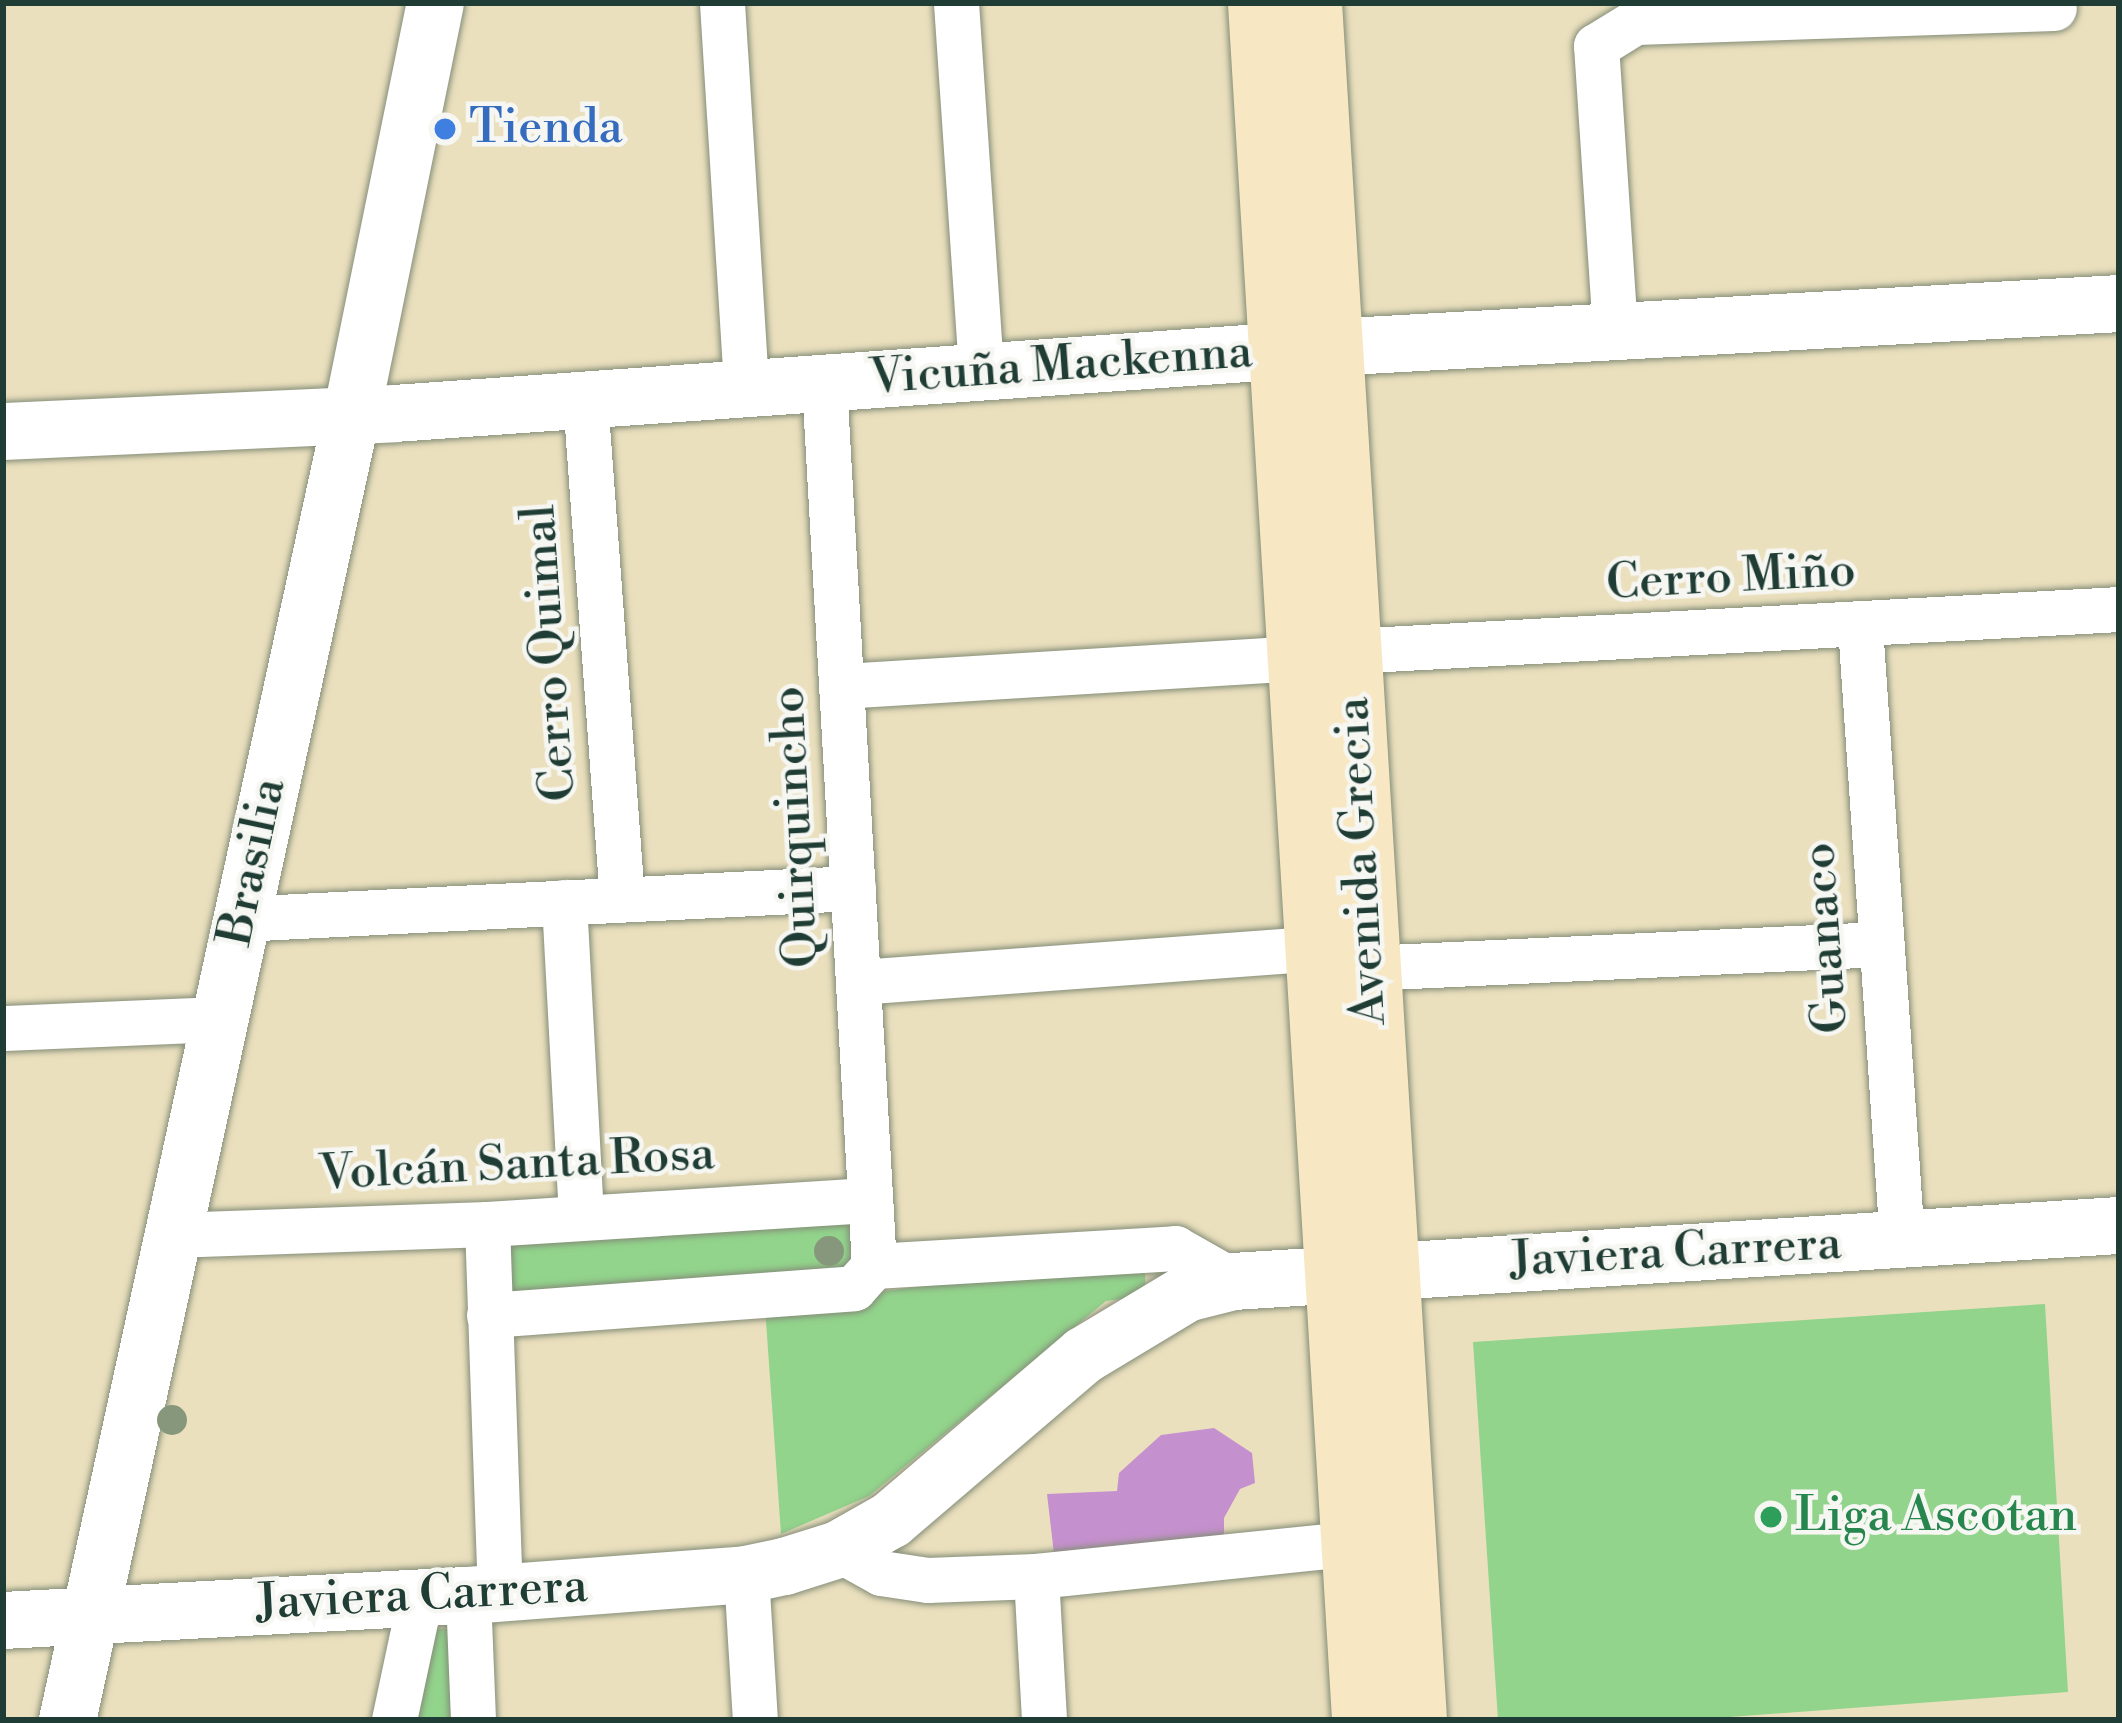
<!DOCTYPE html>
<meta charset="utf-8">
<style>
body{margin:0}
#map{position:relative;width:2122px;height:1723px;overflow:hidden;background:#ebe0be;font-family:"Libre Bodoni",serif}
div>[style]{position:absolute}
[style*='--x']{left:calc(var(--x)*1px);top:calc(var(--y)*1px);width:calc(var(--w)*1px);rotate:calc(var(--a)*1deg)}
.green>*{inset:0;background:#92d48c}
.building>*{inset:0;background:#c590ce}
.roads{filter:drop-shadow(0 0 3px #858e79) drop-shadow(0 0 3px #858e79)}
.minor>*{height:45px;margin:-22.5px;padding:0 22.5px;transform-origin:22.5px;border-radius:22.5px;background:#fff}
.tertiary>*{height:57px;margin:-28.5px;padding:0 28.5px;transform-origin:28.5px;border-radius:28.5px;background:#fff}
.secondary>*{height:66px;margin:-33px;padding:0 33px;transform-origin:33px;border-radius:33px;background:#f7e8c3}
.trees>*{width:30px;height:30px;margin:-15px;border-radius:50%;background:#87977c}
.dots>*{width:33px;height:33px;translate:-50% -50%;box-sizing:border-box;border:6px solid #f6f6f2;border-radius:50%}
span{translate:-50% -50%;white-space:nowrap;text-align:center;line-height:1.15;-webkit-text-stroke:9px #f6f6f2;paint-order:stroke}
.shop-label{font-size:48px;color:#366cbe}
.left{translate:0 -50%;text-align:left}
.street-label{font-size:48px;color:#1f3d34}
.leisure-label{font-size:48px;color:#27864d}
.frame{position:absolute;inset:0;border:6px solid #1f3d34;pointer-events:none}
</style>
<div id="map">
<div class="green">
<i style="clip-path:polygon(839px 1216px,851px 1225px,856px 1266px,508px 1306px,505px 1236px)"></i>
<i style="clip-path:polygon(1144px 1257px,1146px 1296px,1106px 1301px,869px 1496px,781px 1534px,765px 1307px)"></i>
<i style="clip-path:polygon(2045px 1304px,2068px 1692px,1689px 1720px,1498px 1720px,1473px 1342px)"></i>
<i style="clip-path:polygon(431px 1629px,454px 1629px,457px 1720px,413px 1720px)"></i>
</div>
<div class="building">
<i style="clip-path:polygon(1214px 1428px,1252px 1453px,1255px 1483px,1240px 1489px,1224px 1518px,1224px 1539px,1054px 1554px,1047px 1494px,1117px 1491px,1119px 1473px,1161px 1435px)"></i>
</div>
<div class="roads">
<div class="minor">
<i style="--x:722;--y:3;--w:386;--a:86.4"></i>
<i style="--x:956;--y:3;--w:370;--a:86.1"></i>
<i style="--x:1615;--y:331;--w:286;--a:-93.8"></i>
<i style="--x:1596;--y:46;--w:46;--a:-31.6"></i>
<i style="--x:1635;--y:22;--w:419;--a:-1.9"></i>
<i style="--x:824;--y:383;--w:884;--a:86.76"></i>
<i style="--x:585;--y:399;--w:501;--a:85.77"></i>
<i style="--x:1860;--y:626;--w:617;--a:86.1"></i>
<i style="--x:1349;--y:651;--w:771;--a:-3.12"></i>
<i style="--x:842;--y:686;--w:460;--a:-3.5"></i>
<i style="--x:564;--y:902;--w:316;--a:86.9"></i>
<i style="--x:239;--y:919;--w:615;--a:-2.89"></i>
<i style="--x:1368;--y:968;--w:513;--a:-2.68"></i>
<i style="--x:859;--y:982;--w:460;--a:-4.2"></i>
<i style="--x:3;--y:1028;--w:217;--a:-2.4"></i>
<i style="--x:487;--y:1224;--w:368;--a:88"></i>
<i style="--x:171;--y:1235;--w:316;--a:-2"></i>
<i style="--x:487;--y:1224;--w:382;--a:-3.6"></i>
<i style="--x:874;--y:1266;--w:302;--a:-3.4"></i>
<i style="--x:1175;--y:1248;--w:67;--a:29.6"></i>
<i style="--x:489;--y:1315;--w:366;--a:-4.2"></i>
<i style="--x:854;--y:1288;--w:30;--a:-48"></i>
<i style="--x:838;--y:1549;--w:49;--a:29.2"></i>
<i style="--x:881;--y:1573;--w:47;--a:8.7"></i>
<i style="--x:927;--y:1580;--w:109;--a:-2.1"></i>
<i style="--x:1036;--y:1576;--w:320;--a:-5.9"></i>
<i style="--x:746;--y:1574;--w:146;--a:86.5"></i>
<i style="--x:1036;--y:1576;--w:144;--a:86.8"></i>
<i style="--x:468;--y:1595;--w:125;--a:87.7"></i>
<i style="--x:394;--y:1720;--w:125;--a:-78"></i>
</div>
<div class="tertiary">
<i style="--x:3;--y:431;--w:391;--a:-2.6"></i>
<i style="--x:394;--y:413;--w:938;--a:-4.03"></i>
<i style="--x:1330;--y:347;--w:790;--a:-3.19"></i>
<i style="--x:3;--y:1620;--w:466;--a:-3.1"></i>
<i style="--x:468;--y:1595;--w:279;--a:-4.3"></i>
<i style="--x:746;--y:1574;--w:39;--a:-12"></i>
<i style="--x:784;--y:1566;--w:57;--a:-17.5"></i>
<i style="--x:838;--y:1549;--w:61;--a:-29.5"></i>
<i style="--x:891;--y:1519;--w:253;--a:-40.5"></i>
<i style="--x:1083;--y:1355;--w:120;--a:-31"></i>
<i style="--x:1186;--y:1293;--w:49;--a:-14.3"></i>
<i style="--x:1233;--y:1281;--w:888;--a:-3.62"></i>
<i style="--x:67;--y:1720;--w:1336;--a:-77.72"></i>
<i style="--x:351;--y:415;--w:420;--a:-78.5"></i>
</div>
<div class="secondary">
<i style="--x:1261;--y:3;--w:1720;--a:86.53"></i>
<i style="--x:1309;--y:3;--w:1720;--a:86.5"></i>
</div>
</div>
<div class="trees">
<i style="left:829px;top:1251px"></i>
<i style="left:172px;top:1420px"></i>
</div>
<div class="dots">
<i style="left:445px;top:129px;background:#3f7fe0"></i>
<i style="left:1771px;top:1517px;background:#2e9e5b"></i>
</div>
<div class="shop-label">
<span class="left" style="left:469px;top:129px">Tienda</span>
</div>
<div class="street-label">
<span style="left:1061px;top:366px;rotate:-4deg">Vicuña Mackenna</span>
<span style="left:1731px;top:578px;rotate:-3deg">Cerro Miño</span>
<span style="left:550px;top:653px;rotate:-94deg">Cerro Quimal</span>
<span style="left:796px;top:827px;rotate:-93deg">Quirquincho</span>
<span style="left:1362px;top:861px;rotate:-93deg">Avenida Grecia</span>
<span style="left:253px;top:862px;rotate:-78deg">Brasilia</span>
<span style="left:1826px;top:938px;rotate:-94deg">Guanaco</span>
<span style="left:517px;top:1165px;rotate:-3deg">Volcán Santa Rosa</span>
<span style="left:1676px;top:1253px;rotate:-3deg">Javiera Carrera</span>
<span style="left:422px;top:1596px;rotate:-3deg">Javiera Carrera</span>
</div>
<div class="leisure-label">
<span class="left" style="left:1795px;top:1517px">Liga Ascotan</span>
</div>
<div class="frame"></div>
</div>
